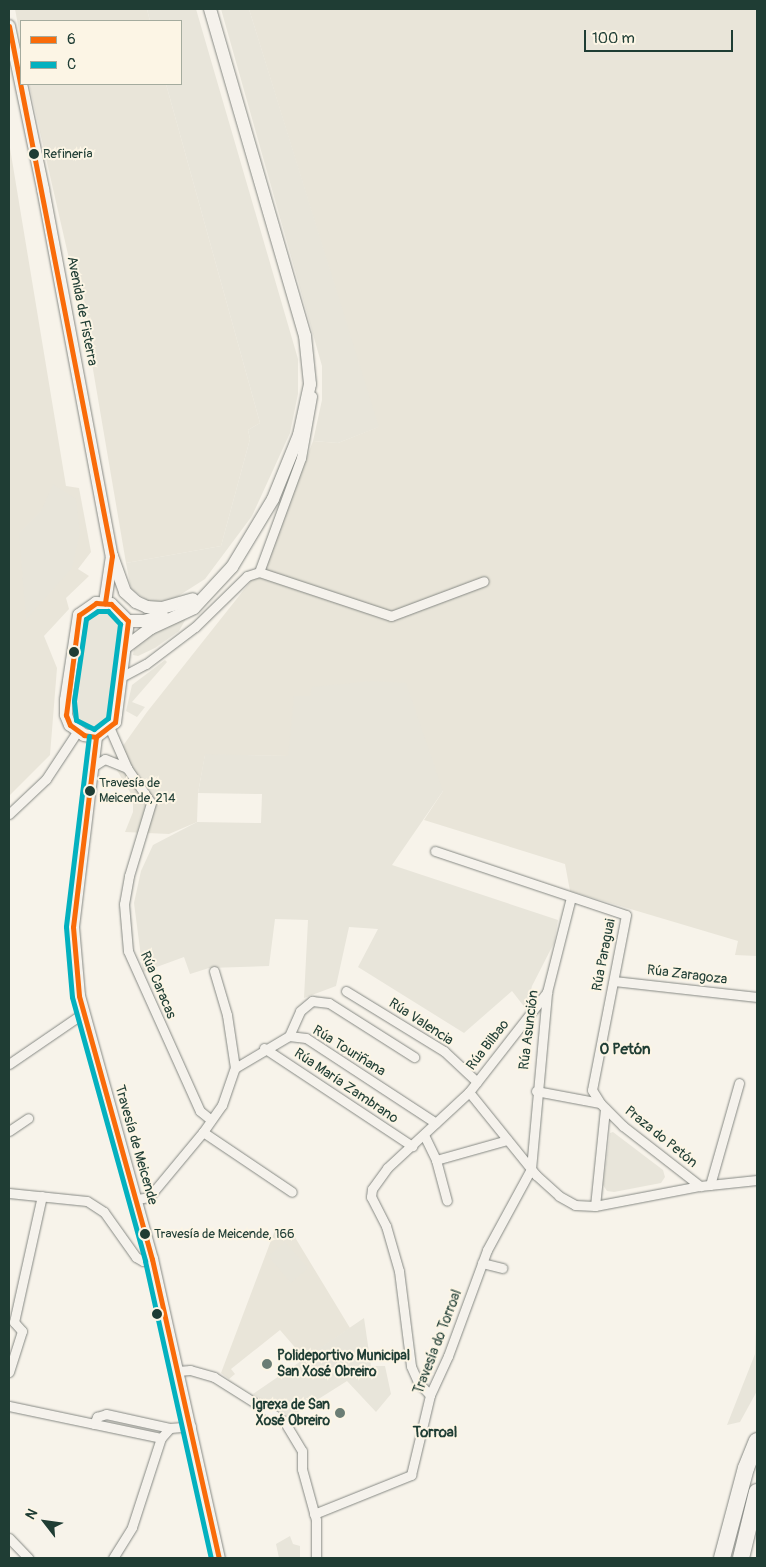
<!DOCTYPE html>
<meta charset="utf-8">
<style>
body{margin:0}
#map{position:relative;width:766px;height:1567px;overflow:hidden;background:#f7f3ea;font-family:Pangolin,sans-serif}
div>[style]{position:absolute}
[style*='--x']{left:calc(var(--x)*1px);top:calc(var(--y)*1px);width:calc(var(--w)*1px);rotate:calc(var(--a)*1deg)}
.built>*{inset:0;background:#e9e5d9}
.green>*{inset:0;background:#e8e5da}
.roads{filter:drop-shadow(0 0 1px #868984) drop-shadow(0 0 1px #868984)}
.minor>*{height:9px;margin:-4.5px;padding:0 4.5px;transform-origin:4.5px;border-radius:4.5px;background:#f5f2ec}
.secondary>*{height:12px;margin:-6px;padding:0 6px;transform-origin:6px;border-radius:6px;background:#f5f2ec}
.motorway>*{height:16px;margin:-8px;padding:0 8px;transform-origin:8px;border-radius:8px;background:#f5f2ec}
.bus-1>*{height:5px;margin:-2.5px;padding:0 2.5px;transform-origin:2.5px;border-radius:2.5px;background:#f96b09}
.bus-2>*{height:5px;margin:-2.5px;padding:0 2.5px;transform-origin:2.5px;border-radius:2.5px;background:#03b1bf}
.dots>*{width:14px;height:14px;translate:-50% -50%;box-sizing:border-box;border:2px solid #fcf5e5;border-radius:50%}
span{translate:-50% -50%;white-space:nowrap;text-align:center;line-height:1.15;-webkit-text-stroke:4px #fcf5e5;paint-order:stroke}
.bus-label{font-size:13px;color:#1f3d34}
.left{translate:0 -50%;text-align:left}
.street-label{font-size:14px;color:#1f3d34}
.poi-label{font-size:14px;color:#1f3d34;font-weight:700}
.right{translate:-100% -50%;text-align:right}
.neighbourhood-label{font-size:15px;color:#1f3d34;font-weight:700}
.frame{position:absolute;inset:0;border:10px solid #1f3d34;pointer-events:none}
.legend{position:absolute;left:20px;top:20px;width:162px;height:65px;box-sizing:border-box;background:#fcf5e5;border:1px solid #a4ab9e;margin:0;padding:6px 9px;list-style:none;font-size:15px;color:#1f3d34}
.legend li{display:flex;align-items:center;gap:10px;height:25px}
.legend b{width:25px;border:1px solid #a4ab9e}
.north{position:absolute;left:20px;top:1497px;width:50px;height:50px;-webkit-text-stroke:4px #fcf5e5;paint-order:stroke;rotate:300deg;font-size:14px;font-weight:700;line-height:20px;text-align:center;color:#1f3d34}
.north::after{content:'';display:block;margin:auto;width:18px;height:22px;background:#1f3d34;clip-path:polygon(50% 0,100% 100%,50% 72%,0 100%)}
.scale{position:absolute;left:584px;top:30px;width:149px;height:22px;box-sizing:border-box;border:2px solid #1f3d34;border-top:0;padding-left:6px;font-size:15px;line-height:18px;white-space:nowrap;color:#1f3d34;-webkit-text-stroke:4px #fcf5e5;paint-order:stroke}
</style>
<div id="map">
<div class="built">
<i style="clip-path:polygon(15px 9px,147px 9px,150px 21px,21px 21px,21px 41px)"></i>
<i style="clip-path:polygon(249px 9px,757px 9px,757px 956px,735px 955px,738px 941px,570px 891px,565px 864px,424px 820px,443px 791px,290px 744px,289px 756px,205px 755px,198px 793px,197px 822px,169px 834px,125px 832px,133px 812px,133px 797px,115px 767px,110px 764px,147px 712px,269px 558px,313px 441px,338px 443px,378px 427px)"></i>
<i style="clip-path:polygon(29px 84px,166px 84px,260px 423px,248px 430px,250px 439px,221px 546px,126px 563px,89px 346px)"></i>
<i style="clip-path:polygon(9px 142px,66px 486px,79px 488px,91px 552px,78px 569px,89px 576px,66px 598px,69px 609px,44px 636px,57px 668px,50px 755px,9px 796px)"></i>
<i style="clip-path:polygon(275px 1230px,293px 1234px,350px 1328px,305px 1359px,280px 1330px,231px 1369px,235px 1374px,229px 1379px,221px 1373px)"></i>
</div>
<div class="green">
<i style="clip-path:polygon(147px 9px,196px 9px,298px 359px,298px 394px,290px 433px,252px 516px,205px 579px,172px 600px,151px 603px,131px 589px,126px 563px,221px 546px,250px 439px,248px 430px,260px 423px,166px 84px,181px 84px,181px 21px,150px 21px)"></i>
<i style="clip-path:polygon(221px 9px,249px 9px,379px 427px,338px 443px,313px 441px,322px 400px,322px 366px)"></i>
<i style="clip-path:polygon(53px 484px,76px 499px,80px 532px,72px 568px,26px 620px,19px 533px,41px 511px)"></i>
<i style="clip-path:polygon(106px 610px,112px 613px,122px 628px,112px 714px,103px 725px,90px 728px,81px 725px,73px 712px,83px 625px,92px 612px)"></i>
<i style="clip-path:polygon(187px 617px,179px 631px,155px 648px,138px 656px,133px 655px,134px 648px,153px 633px)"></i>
<i style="clip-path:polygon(165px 660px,167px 662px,132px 702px,145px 707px,137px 717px,126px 711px,132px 685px)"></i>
<i style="clip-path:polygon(371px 681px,406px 683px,443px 791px,392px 865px,558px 920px,554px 943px,532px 986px,526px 1009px,512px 991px,464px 1033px,358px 967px,378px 929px,349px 927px,336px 986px,304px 998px,308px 920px,275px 919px,269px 966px,209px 968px,190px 974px,184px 957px,143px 972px,134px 903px,141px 871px,153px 845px,197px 822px,261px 823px,262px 794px,198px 793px,205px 754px,288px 756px,294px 696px,310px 696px,312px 687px)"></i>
<i style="clip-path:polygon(613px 1132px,663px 1170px,665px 1177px,661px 1183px,614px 1192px,607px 1191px,603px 1185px,610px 1133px)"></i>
<i style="clip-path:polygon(285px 1242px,308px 1268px,291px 1283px,268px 1256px)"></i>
<i style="clip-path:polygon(757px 1301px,757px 1391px,740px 1422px,727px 1425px,755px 1354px)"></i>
<i style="clip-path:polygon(364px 1318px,371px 1366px,385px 1366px,391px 1394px,376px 1412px,347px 1381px,290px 1417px,253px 1394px)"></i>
<i style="clip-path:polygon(290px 1536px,293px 1544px,300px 1546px,300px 1558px,279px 1558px,276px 1544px)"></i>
</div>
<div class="roads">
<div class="minor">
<i style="--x:259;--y:572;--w:121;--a:-69.8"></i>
<i style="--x:301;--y:458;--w:63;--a:-79.9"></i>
<i style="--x:123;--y:676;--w:26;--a:-28"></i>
<i style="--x:146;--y:664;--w:61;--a:-37.1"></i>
<i style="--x:195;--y:627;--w:73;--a:-44.4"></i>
<i style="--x:247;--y:576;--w:13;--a:-18"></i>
<i style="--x:259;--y:572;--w:139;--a:18.4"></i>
<i style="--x:391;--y:616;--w:99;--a:-20.6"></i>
<i style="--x:110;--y:729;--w:43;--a:66.4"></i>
<i style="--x:127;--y:768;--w:42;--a:55.6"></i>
<i style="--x:151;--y:803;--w:76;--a:106.8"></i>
<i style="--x:129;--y:876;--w:28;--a:100"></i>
<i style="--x:124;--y:904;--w:47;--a:85.1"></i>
<i style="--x:128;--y:951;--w:175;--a:65.8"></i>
<i style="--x:200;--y:1111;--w:14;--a:39"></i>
<i style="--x:92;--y:767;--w:15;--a:-32"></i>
<i style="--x:105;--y:759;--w:24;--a:22"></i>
<i style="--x:9;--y:814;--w:51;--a:-43.4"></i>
<i style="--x:46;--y:779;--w:56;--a:-56.6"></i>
<i style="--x:435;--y:851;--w:201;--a:18.5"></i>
<i style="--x:626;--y:915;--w:178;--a:101"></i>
<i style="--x:592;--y:1090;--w:15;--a:58"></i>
<i style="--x:600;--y:1103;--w:33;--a:45"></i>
<i style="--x:623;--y:1126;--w:98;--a:37.9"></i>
<i style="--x:214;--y:971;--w:46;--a:73.5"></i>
<i style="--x:227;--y:1015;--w:54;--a:81.4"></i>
<i style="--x:614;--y:981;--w:144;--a:6.4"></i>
<i style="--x:346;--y:991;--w:115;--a:31.5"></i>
<i style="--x:444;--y:1051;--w:45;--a:43.2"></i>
<i style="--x:289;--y:1036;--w:27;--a:-66"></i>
<i style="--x:300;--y:1011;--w:16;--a:-40"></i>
<i style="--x:312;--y:1001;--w:17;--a:7"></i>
<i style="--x:329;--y:1003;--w:101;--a:32.4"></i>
<i style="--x:264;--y:1048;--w:178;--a:33.5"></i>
<i style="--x:9;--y:1064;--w:88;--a:-34.4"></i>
<i style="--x:536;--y:1091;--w:65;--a:10.6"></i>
<i style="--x:469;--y:1092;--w:107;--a:51.1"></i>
<i style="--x:536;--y:1175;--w:31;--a:42"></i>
<i style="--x:559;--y:1196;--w:18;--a:29"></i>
<i style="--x:575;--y:1205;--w:20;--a:3"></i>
<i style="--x:595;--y:1206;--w:107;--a:-10.8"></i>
<i style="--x:700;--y:1186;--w:57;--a:-6"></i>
<i style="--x:9;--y:1131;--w:23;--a:-34"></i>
<i style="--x:203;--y:1132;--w:107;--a:34"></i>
<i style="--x:424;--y:1135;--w:28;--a:64"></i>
<i style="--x:436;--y:1160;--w:42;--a:75"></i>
<i style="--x:436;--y:1160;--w:74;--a:-15.7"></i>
<i style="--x:710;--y:1185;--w:106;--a:-74.1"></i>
<i style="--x:9;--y:1193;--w:78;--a:5.9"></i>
<i style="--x:87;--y:1201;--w:20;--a:33"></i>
<i style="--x:104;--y:1212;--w:55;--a:54.6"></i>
<i style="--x:136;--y:1257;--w:8;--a:30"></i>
<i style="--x:143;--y:1261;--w:9;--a:-13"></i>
<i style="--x:137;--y:1199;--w:12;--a:-9"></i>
<i style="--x:149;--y:1197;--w:85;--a:-50.3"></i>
<i style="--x:203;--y:1132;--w:33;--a:-55"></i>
<i style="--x:222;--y:1105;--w:39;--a:-71"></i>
<i style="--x:235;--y:1068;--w:63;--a:-30.7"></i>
<i style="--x:289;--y:1036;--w:17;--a:7"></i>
<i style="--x:306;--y:1038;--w:155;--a:33.2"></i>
<i style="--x:595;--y:1206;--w:98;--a:-84.1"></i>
<i style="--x:482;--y:1263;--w:21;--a:14"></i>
<i style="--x:22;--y:1331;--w:12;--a:-132"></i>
<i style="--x:14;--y:1322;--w:129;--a:-77.5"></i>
<i style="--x:178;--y:1371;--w:12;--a:-5"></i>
<i style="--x:190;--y:1370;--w:25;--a:16"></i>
<i style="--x:214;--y:1377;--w:83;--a:32.2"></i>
<i style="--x:284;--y:1421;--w:35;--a:59"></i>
<i style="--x:302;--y:1451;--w:18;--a:90"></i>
<i style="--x:302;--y:1469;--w:53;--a:74.6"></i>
<i style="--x:316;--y:1520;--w:38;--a:90"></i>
<i style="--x:9;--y:1372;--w:43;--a:-72.4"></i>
<i style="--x:430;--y:1395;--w:18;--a:-133"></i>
<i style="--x:418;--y:1382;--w:17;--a:-114"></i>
<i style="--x:411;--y:1366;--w:96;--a:-97.2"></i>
<i style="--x:399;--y:1271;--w:47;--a:-106.1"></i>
<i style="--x:386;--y:1226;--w:33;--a:-117"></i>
<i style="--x:371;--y:1197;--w:8;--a:-83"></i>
<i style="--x:372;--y:1189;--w:26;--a:-54"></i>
<i style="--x:387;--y:1168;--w:112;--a:-42.8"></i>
<i style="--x:469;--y:1092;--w:127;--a:-52"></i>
<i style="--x:9;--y:1406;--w:155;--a:11.9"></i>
<i style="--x:94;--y:1424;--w:8;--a:-67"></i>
<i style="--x:97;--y:1417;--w:9;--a:-18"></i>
<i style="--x:106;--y:1414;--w:66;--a:12.3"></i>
<i style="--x:314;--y:1514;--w:105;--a:-21.9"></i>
<i style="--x:411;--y:1475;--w:82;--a:-76.6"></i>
<i style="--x:430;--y:1395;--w:43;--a:-65.2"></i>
<i style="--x:448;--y:1356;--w:113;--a:-69.8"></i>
<i style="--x:487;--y:1250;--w:92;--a:-61.5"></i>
<i style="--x:531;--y:1169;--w:178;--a:-84.8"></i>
<i style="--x:547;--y:992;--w:98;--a:-75.8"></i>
<i style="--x:9;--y:1538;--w:28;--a:46"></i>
<i style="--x:113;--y:1558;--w:36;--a:-58"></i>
<i style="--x:132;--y:1527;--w:94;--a:-72"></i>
<i style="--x:161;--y:1438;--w:13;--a:-48"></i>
<i style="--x:170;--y:1428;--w:21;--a:-5"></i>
</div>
<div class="secondary">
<i style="--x:9;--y:26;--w:167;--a:78.2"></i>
<i style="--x:43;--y:189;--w:373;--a:79.4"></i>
<i style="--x:112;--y:556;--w:48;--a:98.5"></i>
<i style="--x:112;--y:556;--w:38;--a:70"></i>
<i style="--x:125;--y:592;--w:15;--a:42"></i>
<i style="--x:136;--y:602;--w:12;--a:24"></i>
<i style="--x:147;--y:607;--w:15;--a:4"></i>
<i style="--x:162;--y:608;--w:32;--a:-16"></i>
<i style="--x:96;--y:603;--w:15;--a:4"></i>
<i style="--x:111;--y:604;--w:24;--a:45"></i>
<i style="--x:128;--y:621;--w:102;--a:97.3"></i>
<i style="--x:115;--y:722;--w:24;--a:142"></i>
<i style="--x:96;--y:737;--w:12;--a:-171"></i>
<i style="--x:84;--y:735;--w:17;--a:-144"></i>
<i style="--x:70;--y:725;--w:11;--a:-112"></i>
<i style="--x:66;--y:715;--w:15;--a:-90"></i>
<i style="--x:66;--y:700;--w:86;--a:-81.3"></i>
<i style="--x:79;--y:615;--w:21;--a:-35"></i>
<i style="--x:128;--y:621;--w:16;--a:0"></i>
<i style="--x:144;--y:621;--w:19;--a:-16"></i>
<i style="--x:127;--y:646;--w:30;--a:-37"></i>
<i style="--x:151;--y:628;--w:47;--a:-24.9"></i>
<i style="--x:194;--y:608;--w:56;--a:-47.2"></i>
<i style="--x:232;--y:567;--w:79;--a:-58.9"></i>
<i style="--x:273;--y:499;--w:69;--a:-67.9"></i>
<i style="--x:299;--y:435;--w:52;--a:-77.8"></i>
<i style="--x:310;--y:384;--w:48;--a:-95.9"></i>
<i style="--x:305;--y:336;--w:341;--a:-106.2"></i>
<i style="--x:96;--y:737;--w:191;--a:96.9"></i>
<i style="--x:73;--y:927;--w:69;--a:85"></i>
<i style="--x:79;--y:996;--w:273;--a:74.5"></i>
<i style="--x:152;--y:1259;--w:306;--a:77.4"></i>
</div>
<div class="motorway">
<i style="--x:722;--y:1558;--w:93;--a:-75.1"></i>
<i style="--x:746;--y:1468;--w:29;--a:-68"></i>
<i style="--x:741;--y:1558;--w:68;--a:-76.4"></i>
</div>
</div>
<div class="bus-1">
<i style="--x:9;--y:26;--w:540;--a:79"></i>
<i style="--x:112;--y:556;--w:48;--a:98.5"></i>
<i style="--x:96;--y:603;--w:15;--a:4"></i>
<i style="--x:111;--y:604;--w:24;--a:45"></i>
<i style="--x:128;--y:621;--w:102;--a:97.3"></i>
<i style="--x:115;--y:722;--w:24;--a:142"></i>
<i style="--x:96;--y:737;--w:12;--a:-171"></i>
<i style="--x:84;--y:735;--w:17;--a:-144"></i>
<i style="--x:70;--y:725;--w:11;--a:-112"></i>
<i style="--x:66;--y:715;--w:101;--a:-82.6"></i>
<i style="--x:79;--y:615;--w:21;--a:-35"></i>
<i style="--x:96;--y:737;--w:191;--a:96.9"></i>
<i style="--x:73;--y:927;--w:69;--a:85"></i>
<i style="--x:79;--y:996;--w:273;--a:74.5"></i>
<i style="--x:152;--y:1259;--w:306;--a:77.4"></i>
</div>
<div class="bus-2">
<i style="--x:98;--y:611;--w:10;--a:0"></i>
<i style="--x:108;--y:611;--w:18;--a:47"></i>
<i style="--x:120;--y:624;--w:95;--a:97.3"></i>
<i style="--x:108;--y:718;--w:18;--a:142"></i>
<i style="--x:94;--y:729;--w:20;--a:-153"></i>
<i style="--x:76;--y:720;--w:19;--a:-96"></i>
<i style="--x:74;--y:701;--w:83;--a:-81.7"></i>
<i style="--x:86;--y:619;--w:14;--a:-34"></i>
<i style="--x:89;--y:736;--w:192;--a:96.9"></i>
<i style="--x:66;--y:927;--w:70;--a:85.1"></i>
<i style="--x:72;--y:997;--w:274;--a:74.5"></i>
<i style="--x:145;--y:1261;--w:304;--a:77.5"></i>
</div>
<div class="dots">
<i style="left:34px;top:154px;background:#1f3d34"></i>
<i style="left:74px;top:652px;background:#1f3d34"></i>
<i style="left:90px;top:791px;background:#1f3d34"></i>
<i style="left:145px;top:1234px;background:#1f3d34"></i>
<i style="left:157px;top:1314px;background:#1f3d34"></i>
<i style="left:267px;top:1364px;background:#6b7d74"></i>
<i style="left:340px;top:1413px;background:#6b7d74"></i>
</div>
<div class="bus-label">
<span class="left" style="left:43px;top:154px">Refinería</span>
<span class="left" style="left:99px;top:791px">Travesía de<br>Meicende, 214</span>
<span class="left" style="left:154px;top:1234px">Travesía de Meicende, 166</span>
</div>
<div class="street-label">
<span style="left:82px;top:311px;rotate:79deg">Avenida de Fisterra</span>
<span style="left:604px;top:955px;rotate:-79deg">Rúa Paraguai</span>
<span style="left:687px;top:975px;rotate:7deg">Rúa Zaragoza</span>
<span style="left:158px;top:985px;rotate:67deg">Rúa Caracas</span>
<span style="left:421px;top:1022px;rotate:33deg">Rúa Valencia</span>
<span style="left:529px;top:1030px;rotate:-83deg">Rúa Asunción</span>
<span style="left:488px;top:1045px;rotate:-52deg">Rúa Bilbao</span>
<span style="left:349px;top:1051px;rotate:32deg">Rúa Touriñana</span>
<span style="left:346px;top:1086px;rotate:34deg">Rúa María Zambrano</span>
<span style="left:661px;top:1137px;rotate:39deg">Praza do Petón</span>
<span style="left:136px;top:1145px;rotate:74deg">Travesía de Meicende</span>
<span style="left:438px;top:1342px;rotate:-69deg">Travesía do Torroal</span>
</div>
<div class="poi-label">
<span class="left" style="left:277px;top:1364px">Polideportivo Municipal<br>San Xosé Obreiro</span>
<span class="right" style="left:330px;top:1413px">Igrexa de San<br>Xosé Obreiro</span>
</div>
<div class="neighbourhood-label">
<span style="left:625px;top:1050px">O Petón</span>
<span style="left:435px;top:1433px">Torroal</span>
</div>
<div class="frame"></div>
<ul class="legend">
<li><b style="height:6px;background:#f96b09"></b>6</li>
<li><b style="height:6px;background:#03b1bf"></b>C</li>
</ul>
<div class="north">N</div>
<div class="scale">100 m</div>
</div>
